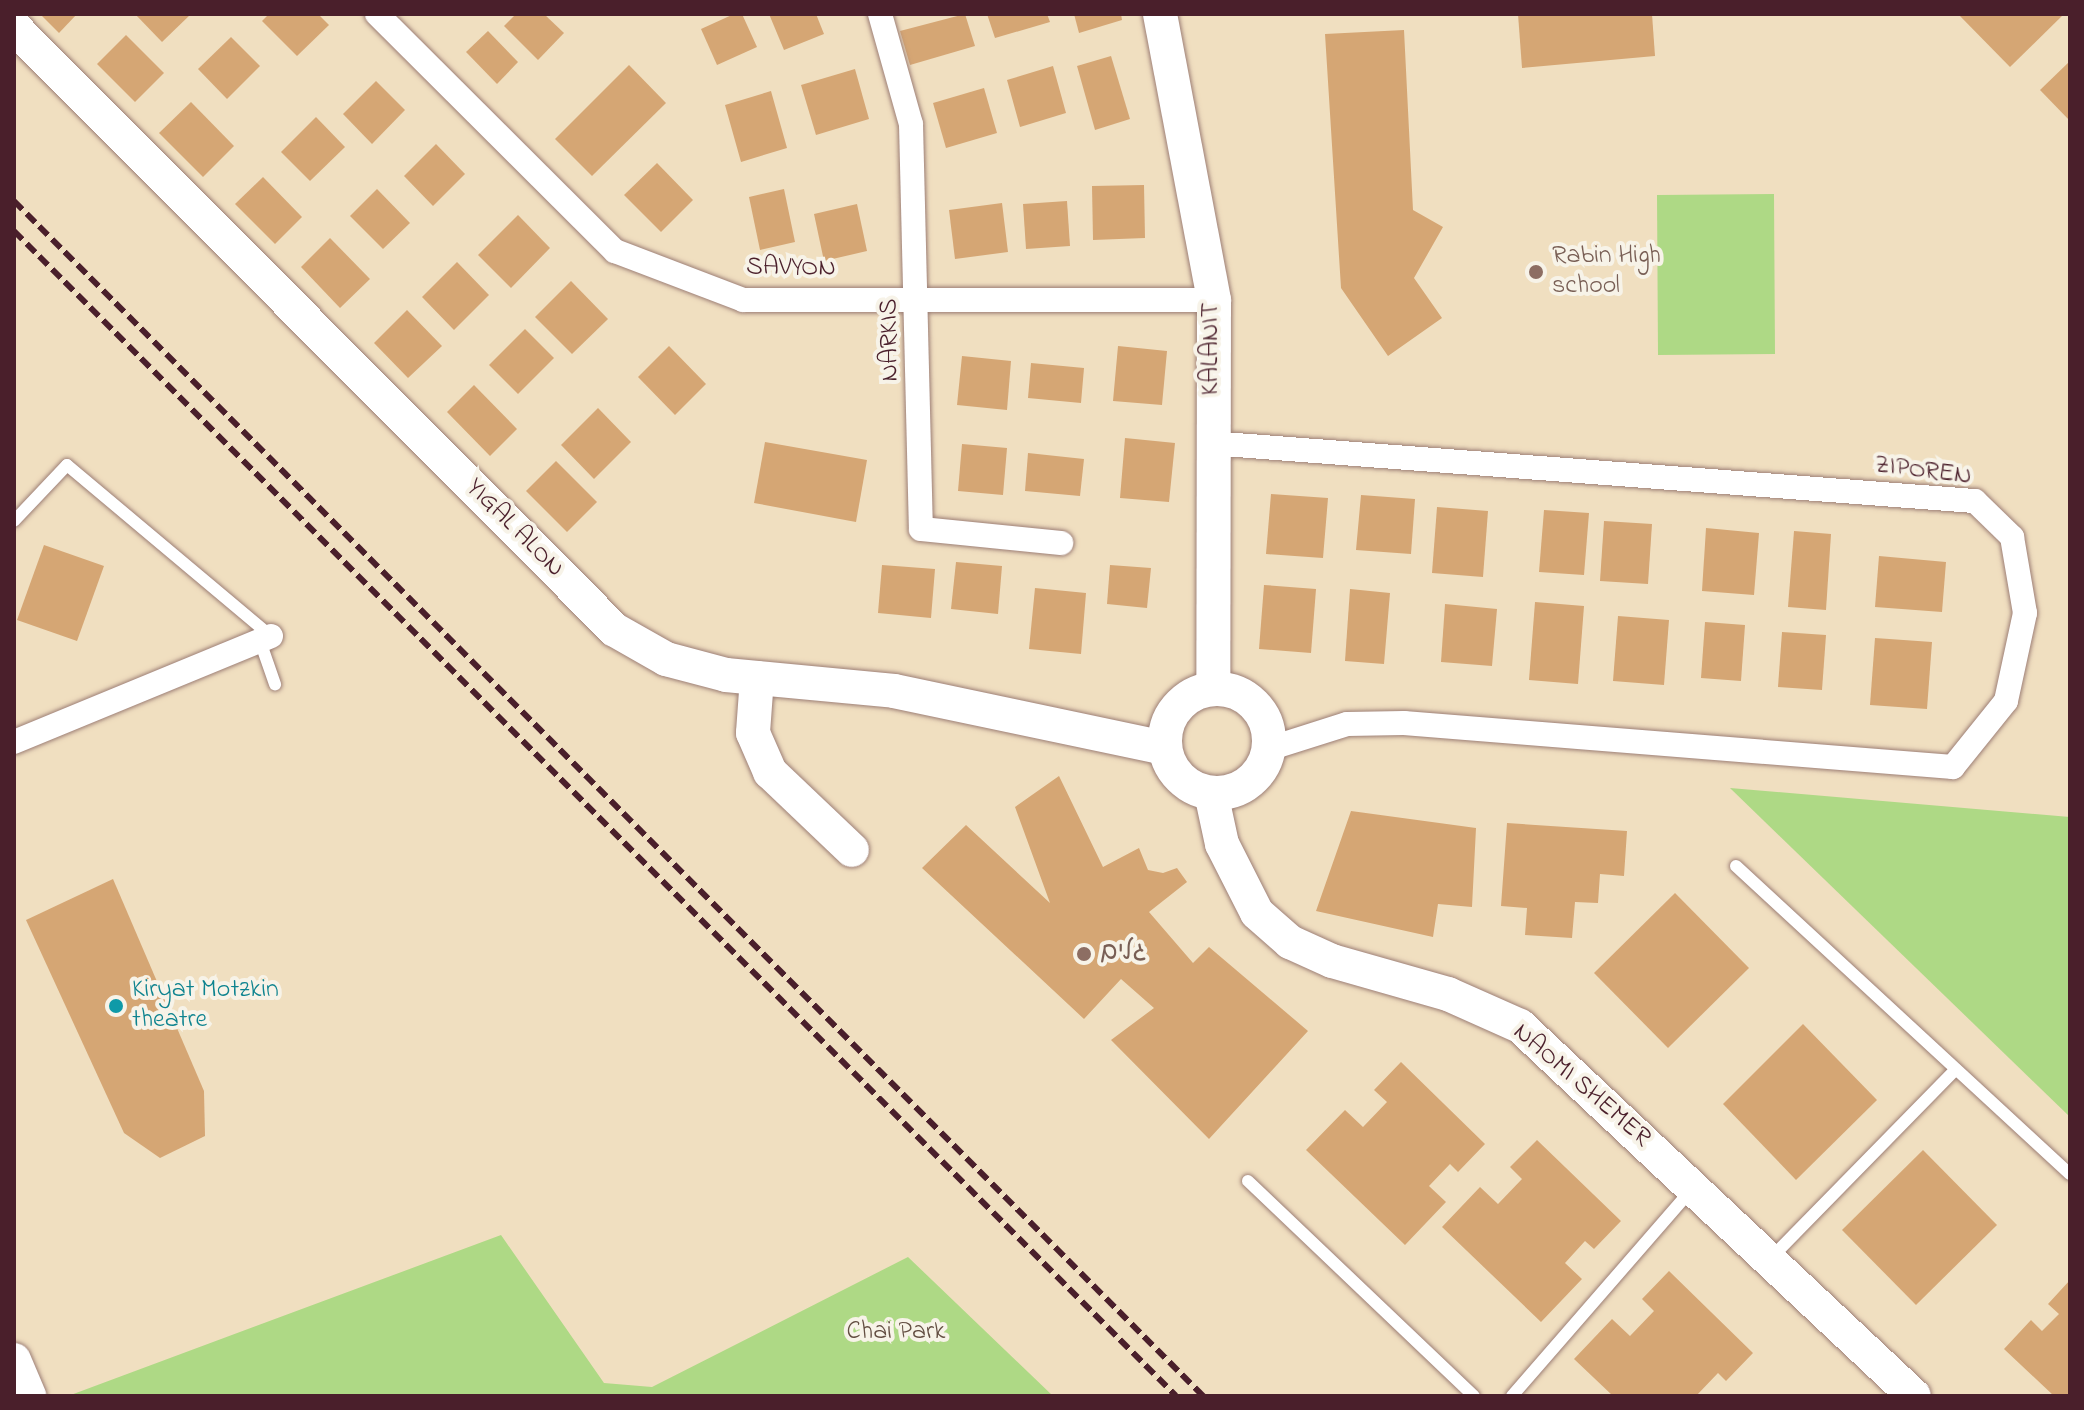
<!DOCTYPE html>
<meta charset="utf-8">
<style>
body{margin:0}
#map{position:relative;width:2084px;height:1410px;overflow:hidden;background:#f0dfc0;font-family:"Indie Flower","Playpen Sans Hebrew",sans-serif}
div>[style]{position:absolute}
[style*='--x']{left:calc(var(--x)*1px);top:calc(var(--y)*1px);width:calc(var(--w)*1px);rotate:calc(var(--a)*1deg)}
.green>*{inset:0;background:#aed985}
.building>*{inset:0;background:#d5a674}
.roads{filter:drop-shadow(0 0 2px #9d7f76) drop-shadow(0 0 2px #9d7f76)}
.lane>*{height:12px;margin:-6px;padding:0 6px;transform-origin:6px;border-radius:6px;background:#fff}
.street>*{height:24px;margin:-12px;padding:0 12px;transform-origin:12px;border-radius:12px;background:#fff}
.secondary>*{height:34px;margin:-17px;padding:0 17px;transform-origin:17px;border-radius:17px;background:#fff}
.secondary>.ring{margin:-17px;padding:0;box-sizing:content-box;background:none;border:34px solid #fff;border-radius:50%}
.rail>*{height:6px;margin-top:-3px;transform-origin:0;background:repeating-linear-gradient(90deg,#4a1f2b 0 12px,transparent 0 18px)}
.dots>*{width:22px;height:22px;translate:-50% -50%;box-sizing:border-box;border:4px solid #f7f3e8;border-radius:50%}
span{translate:-50% -50%;white-space:nowrap;text-align:center;line-height:1.15;-webkit-text-stroke:8px #f7f3e8;paint-order:stroke}
.education-label{font-size:26px;color:#785e54}
.left{translate:0 -50%;text-align:left}
.street-label{font-size:26px;color:#4a1f2b}
.culture-label{font-size:26px;color:#0d838f}
.park-label{font-size:26px;color:#634e42}
.frame{position:absolute;inset:0;border:16px solid #4a1f2b;pointer-events:none}
</style>
<div id="map">
<div class="green">
<i style="clip-path:polygon(1774px 194px,1775px 354px,1658px 355px,1657px 195px)"></i>
<i style="clip-path:polygon(1730px 788px,2070px 817px,2070px 1117px)"></i>
<i style="clip-path:polygon(501px 1235px,604px 1383px,652px 1387px,908px 1257px,1053px 1396px,68px 1396px)"></i>
</div>
<div class="building">
<i style="clip-path:polygon(40px 14px,77px 14px,59px 33px)"></i>
<i style="clip-path:polygon(135px 14px,191px 14px,162px 42px)"></i>
<i style="clip-path:polygon(269px 14px,318px 14px,329px 25px,297px 56px,262px 21px)"></i>
<i style="clip-path:polygon(516px 14px,544px 14px,564px 33px,538px 60px,504px 26px)"></i>
<i style="clip-path:polygon(734px 14px,742px 14px,757px 47px,717px 65px,701px 29px)"></i>
<i style="clip-path:polygon(769px 14px,816px 14px,824px 34px,784px 50px)"></i>
<i style="clip-path:polygon(965px 14px,975px 46px,910px 65px,900px 31px)"></i>
<i style="clip-path:polygon(987px 14px,1047px 14px,1050px 22px,995px 38px)"></i>
<i style="clip-path:polygon(1074px 14px,1121px 14px,1122px 20px,1079px 33px)"></i>
<i style="clip-path:polygon(1518px 14px,1652px 14px,1655px 56px,1522px 68px)"></i>
<i style="clip-path:polygon(1958px 14px,2064px 14px,2010px 67px)"></i>
<i style="clip-path:polygon(1404px 30px,1413px 210px,1443px 227px,1414px 278px,1442px 318px,1388px 356px,1341px 288px,1325px 34px)"></i>
<i style="clip-path:polygon(488px 31px,518px 62px,497px 84px,466px 52px)"></i>
<i style="clip-path:polygon(126px 35px,164px 73px,135px 102px,97px 64px)"></i>
<i style="clip-path:polygon(231px 37px,260px 66px,227px 99px,198px 69px)"></i>
<i style="clip-path:polygon(1111px 56px,1130px 119px,1095px 130px,1077px 66px)"></i>
<i style="clip-path:polygon(2070px 61px,2070px 121px,2040px 90px)"></i>
<i style="clip-path:polygon(629px 65px,666px 103px,592px 176px,555px 139px)"></i>
<i style="clip-path:polygon(1053px 66px,1066px 113px,1020px 127px,1007px 80px)"></i>
<i style="clip-path:polygon(855px 69px,869px 119px,816px 135px,801px 85px)"></i>
<i style="clip-path:polygon(376px 81px,405px 110px,372px 144px,343px 114px)"></i>
<i style="clip-path:polygon(984px 88px,997px 133px,946px 148px,933px 103px)"></i>
<i style="clip-path:polygon(771px 91px,787px 148px,741px 162px,725px 105px)"></i>
<i style="clip-path:polygon(191px 102px,234px 146px,203px 177px,159px 133px)"></i>
<i style="clip-path:polygon(316px 117px,345px 147px,310px 181px,281px 152px)"></i>
<i style="clip-path:polygon(436px 144px,465px 174px,433px 206px,404px 176px)"></i>
<i style="clip-path:polygon(657px 163px,693px 200px,661px 232px,624px 195px)"></i>
<i style="clip-path:polygon(263px 177px,302px 217px,275px 244px,235px 204px)"></i>
<i style="clip-path:polygon(1144px 185px,1145px 238px,1093px 240px,1092px 186px)"></i>
<i style="clip-path:polygon(377px 189px,410px 223px,383px 249px,350px 216px)"></i>
<i style="clip-path:polygon(784px 189px,795px 242px,760px 250px,749px 197px)"></i>
<i style="clip-path:polygon(1067px 201px,1070px 246px,1026px 249px,1023px 204px)"></i>
<i style="clip-path:polygon(1002px 203px,1008px 252px,955px 259px,949px 210px)"></i>
<i style="clip-path:polygon(857px 204px,867px 251px,824px 261px,814px 214px)"></i>
<i style="clip-path:polygon(518px 215px,550px 248px,511px 288px,478px 255px)"></i>
<i style="clip-path:polygon(330px 238px,370px 279px,340px 308px,301px 267px)"></i>
<i style="clip-path:polygon(457px 262px,489px 295px,454px 330px,422px 297px)"></i>
<i style="clip-path:polygon(571px 281px,608px 319px,572px 354px,535px 317px)"></i>
<i style="clip-path:polygon(407px 310px,442px 346px,408px 378px,374px 343px)"></i>
<i style="clip-path:polygon(525px 329px,554px 358px,518px 394px,489px 365px)"></i>
<i style="clip-path:polygon(669px 346px,706px 384px,675px 415px,638px 377px)"></i>
<i style="clip-path:polygon(1118px 346px,1167px 351px,1162px 405px,1113px 401px)"></i>
<i style="clip-path:polygon(962px 356px,1011px 361px,1007px 410px,957px 405px)"></i>
<i style="clip-path:polygon(1031px 363px,1084px 368px,1081px 403px,1028px 398px)"></i>
<i style="clip-path:polygon(474px 385px,517px 429px,490px 456px,447px 412px)"></i>
<i style="clip-path:polygon(598px 408px,631px 442px,594px 479px,561px 445px)"></i>
<i style="clip-path:polygon(1125px 438px,1175px 443px,1169px 502px,1120px 498px)"></i>
<i style="clip-path:polygon(765px 442px,867px 460px,856px 522px,754px 503px)"></i>
<i style="clip-path:polygon(962px 444px,1007px 448px,1003px 495px,958px 491px)"></i>
<i style="clip-path:polygon(1028px 453px,1084px 459px,1080px 496px,1025px 491px)"></i>
<i style="clip-path:polygon(556px 461px,597px 502px,567px 532px,526px 491px)"></i>
<i style="clip-path:polygon(1271px 494px,1328px 498px,1323px 558px,1266px 554px)"></i>
<i style="clip-path:polygon(1361px 495px,1415px 499px,1411px 554px,1356px 550px)"></i>
<i style="clip-path:polygon(1437px 507px,1488px 511px,1483px 577px,1432px 573px)"></i>
<i style="clip-path:polygon(1544px 510px,1589px 513px,1584px 575px,1539px 572px)"></i>
<i style="clip-path:polygon(1604px 521px,1652px 524px,1648px 584px,1600px 581px)"></i>
<i style="clip-path:polygon(1706px 528px,1759px 533px,1754px 595px,1702px 591px)"></i>
<i style="clip-path:polygon(1794px 531px,1831px 534px,1826px 610px,1788px 607px)"></i>
<i style="clip-path:polygon(44px 545px,104px 566px,77px 641px,17px 620px)"></i>
<i style="clip-path:polygon(1879px 556px,1946px 562px,1942px 612px,1875px 607px)"></i>
<i style="clip-path:polygon(956px 562px,1002px 566px,998px 614px,951px 609px)"></i>
<i style="clip-path:polygon(882px 565px,935px 569px,931px 618px,878px 613px)"></i>
<i style="clip-path:polygon(1110px 565px,1151px 568px,1147px 608px,1107px 604px)"></i>
<i style="clip-path:polygon(1264px 585px,1316px 589px,1311px 653px,1259px 649px)"></i>
<i style="clip-path:polygon(1035px 588px,1086px 593px,1081px 654px,1029px 649px)"></i>
<i style="clip-path:polygon(1350px 589px,1390px 593px,1384px 664px,1345px 661px)"></i>
<i style="clip-path:polygon(1535px 602px,1584px 606px,1578px 684px,1529px 680px)"></i>
<i style="clip-path:polygon(1445px 604px,1497px 609px,1492px 666px,1441px 662px)"></i>
<i style="clip-path:polygon(1618px 616px,1669px 620px,1664px 685px,1613px 681px)"></i>
<i style="clip-path:polygon(1705px 622px,1745px 625px,1741px 681px,1701px 678px)"></i>
<i style="clip-path:polygon(1782px 632px,1826px 635px,1822px 690px,1778px 687px)"></i>
<i style="clip-path:polygon(1875px 638px,1932px 642px,1927px 709px,1870px 705px)"></i>
<i style="clip-path:polygon(1059px 776px,1103px 867px,1139px 848px,1148px 870px,1163px 873px,1177px 868px,1187px 882px,1149px 912px,1193px 963px,1209px 947px,1308px 1031px,1209px 1139px,1111px 1040px,1154px 1008px,1121px 979px,1084px 1019px,922px 868px,966px 825px,1050px 903px,1015px 807px)"></i>
<i style="clip-path:polygon(1351px 811px,1476px 828px,1472px 907px,1438px 904px,1433px 937px,1316px 911px)"></i>
<i style="clip-path:polygon(1507px 823px,1627px 831px,1624px 876px,1600px 874px,1598px 903px,1575px 902px,1572px 938px,1525px 935px,1527px 908px,1501px 906px)"></i>
<i style="clip-path:polygon(113px 879px,204px 1091px,205px 1136px,160px 1158px,124px 1133px,26px 920px)"></i>
<i style="clip-path:polygon(1675px 893px,1749px 968px,1668px 1048px,1594px 973px)"></i>
<i style="clip-path:polygon(1803px 1024px,1877px 1100px,1796px 1180px,1723px 1104px)"></i>
<i style="clip-path:polygon(1401px 1062px,1485px 1144px,1458px 1172px,1450px 1164px,1429px 1186px,1446px 1202px,1405px 1245px,1306px 1150px,1345px 1110px,1363px 1127px,1387px 1102px,1374px 1090px)"></i>
<i style="clip-path:polygon(1537px 1140px,1621px 1221px,1594px 1249px,1585px 1241px,1565px 1263px,1582px 1279px,1541px 1322px,1442px 1227px,1480px 1187px,1498px 1204px,1522px 1179px,1510px 1167px)"></i>
<i style="clip-path:polygon(1923px 1150px,1997px 1225px,1916px 1305px,1842px 1230px)"></i>
<i style="clip-path:polygon(1669px 1271px,1753px 1353px,1726px 1381px,1718px 1373px,1696px 1396px,1613px 1396px,1574px 1359px,1612px 1319px,1630px 1336px,1654px 1311px,1642px 1299px)"></i>
<i style="clip-path:polygon(2070px 1280px,2070px 1396px,2054px 1396px,2004px 1349px,2031px 1320px,2042px 1331px,2059px 1314px,2048px 1304px)"></i>
</div>
<div class="roads">
<div class="lane">
<i style="--x:14;--y:521;--w:77;--a:-46.6"></i>
<i style="--x:67;--y:465;--w:266;--a:40"></i>
<i style="--x:260;--y:641;--w:46;--a:70.8"></i>
<i style="--x:1736;--y:866;--w:454;--a:42.7"></i>
<i style="--x:1248;--y:1181;--w:312;--a:43.6"></i>
<i style="--x:1771;--y:1258;--w:264;--a:-45.6"></i>
<i style="--x:1512;--y:1396;--w:273;--a:-49"></i>
</div>
<div class="street">
<i style="--x:377;--y:14;--w:336;--a:44.9"></i>
<i style="--x:615;--y:251;--w:137;--a:20.9"></i>
<i style="--x:743;--y:300;--w:471;--a:0"></i>
<i style="--x:880;--y:14;--w:114;--a:74.3"></i>
<i style="--x:911;--y:124;--w:405;--a:88.6"></i>
<i style="--x:921;--y:529;--w:141;--a:5.7"></i>
<i style="--x:1210;--y:443;--w:767;--a:4.34"></i>
<i style="--x:1975;--y:501;--w:52;--a:44.2"></i>
<i style="--x:2012;--y:537;--w:77;--a:80.3"></i>
<i style="--x:2025;--y:613;--w:90;--a:102.2"></i>
<i style="--x:2006;--y:701;--w:85;--a:128.8"></i>
<i style="--x:1953;--y:767;--w:551;--a:-175.42"></i>
<i style="--x:1404;--y:723;--w:57;--a:179"></i>
<i style="--x:1347;--y:724;--w:83;--a:162.4"></i>
<i style="--x:14;--y:742;--w:278;--a:-22.4"></i>
</div>
<div class="secondary">
<i style="--x:1160;--y:14;--w:291;--a:79.3"></i>
<i style="--x:1214;--y:300;--w:388;--a:90.1"></i>
<i style="--x:14;--y:27;--w:851;--a:45.1"></i>
<i style="--x:615;--y:630;--w:59;--a:29.6"></i>
<i style="--x:666;--y:659;--w:62;--a:14.9"></i>
<i style="--x:726;--y:675;--w:169;--a:5.4"></i>
<i style="--x:894;--y:691;--w:276;--a:11.9"></i>
<i style="--x:757;--y:678;--w:55;--a:94.2"></i>
<i style="--x:753;--y:733;--w:43;--a:66.4"></i>
<i style="--x:770;--y:772;--w:113;--a:43.6"></i>
<i class="ring" style="left:1165px;top:689px;width:70px;height:70px"></i>
<i style="--x:1211;--y:793;--w:52;--a:77.8"></i>
<i style="--x:1222;--y:844;--w:77;--a:63.1"></i>
<i style="--x:1257;--y:913;--w:44;--a:41.3"></i>
<i style="--x:1290;--y:942;--w:46;--a:24.3"></i>
<i style="--x:1332;--y:961;--w:121;--a:15.9"></i>
<i style="--x:1448;--y:994;--w:79;--a:24"></i>
<i style="--x:1520;--y:1026;--w:540;--a:43.2"></i>
<i style="--x:14;--y:1360;--w:39;--a:67"></i>
</div>
</div>
<div class="rail">
<i style="--x:14;--y:201;--w:1686;--a:45.14"></i>
<i style="--x:14;--y:231;--w:1645;--a:45.07"></i>
</div>
<div class="dots">
<i style="left:1536px;top:272px;background:#8d6e63"></i>
<i style="left:1084px;top:954px;background:#8d6e63"></i>
<i style="left:116px;top:1006px;background:#0f9aa8"></i>
</div>
<div class="education-label">
<span class="left" style="left:1552px;top:272px">Rabin High<br>school</span>
<span class="left" style="left:1100px;top:954px">גלים</span>
</div>
<div class="street-label">
<span style="left:791px;top:269px;rotate:1deg">SAVYON</span>
<span style="left:891px;top:340px;rotate:-91deg">NARKIS</span>
<span style="left:1212px;top:349px;rotate:-90deg">KALANIT</span>
<span style="left:1923px;top:472px;rotate:7deg">ZIPOREN</span>
<span style="left:514px;top:529px;rotate:45deg">YIGAL ALON</span>
<span style="left:1581px;top:1086px;rotate:41deg">NAOMI SHEMER</span>
</div>
<div class="culture-label">
<span class="left" style="left:132px;top:1006px">Kiryat Motzkin<br>theatre</span>
</div>
<div class="park-label">
<span style="left:896px;top:1333px">Chai Park</span>
</div>
<div class="frame"></div>
</div>
